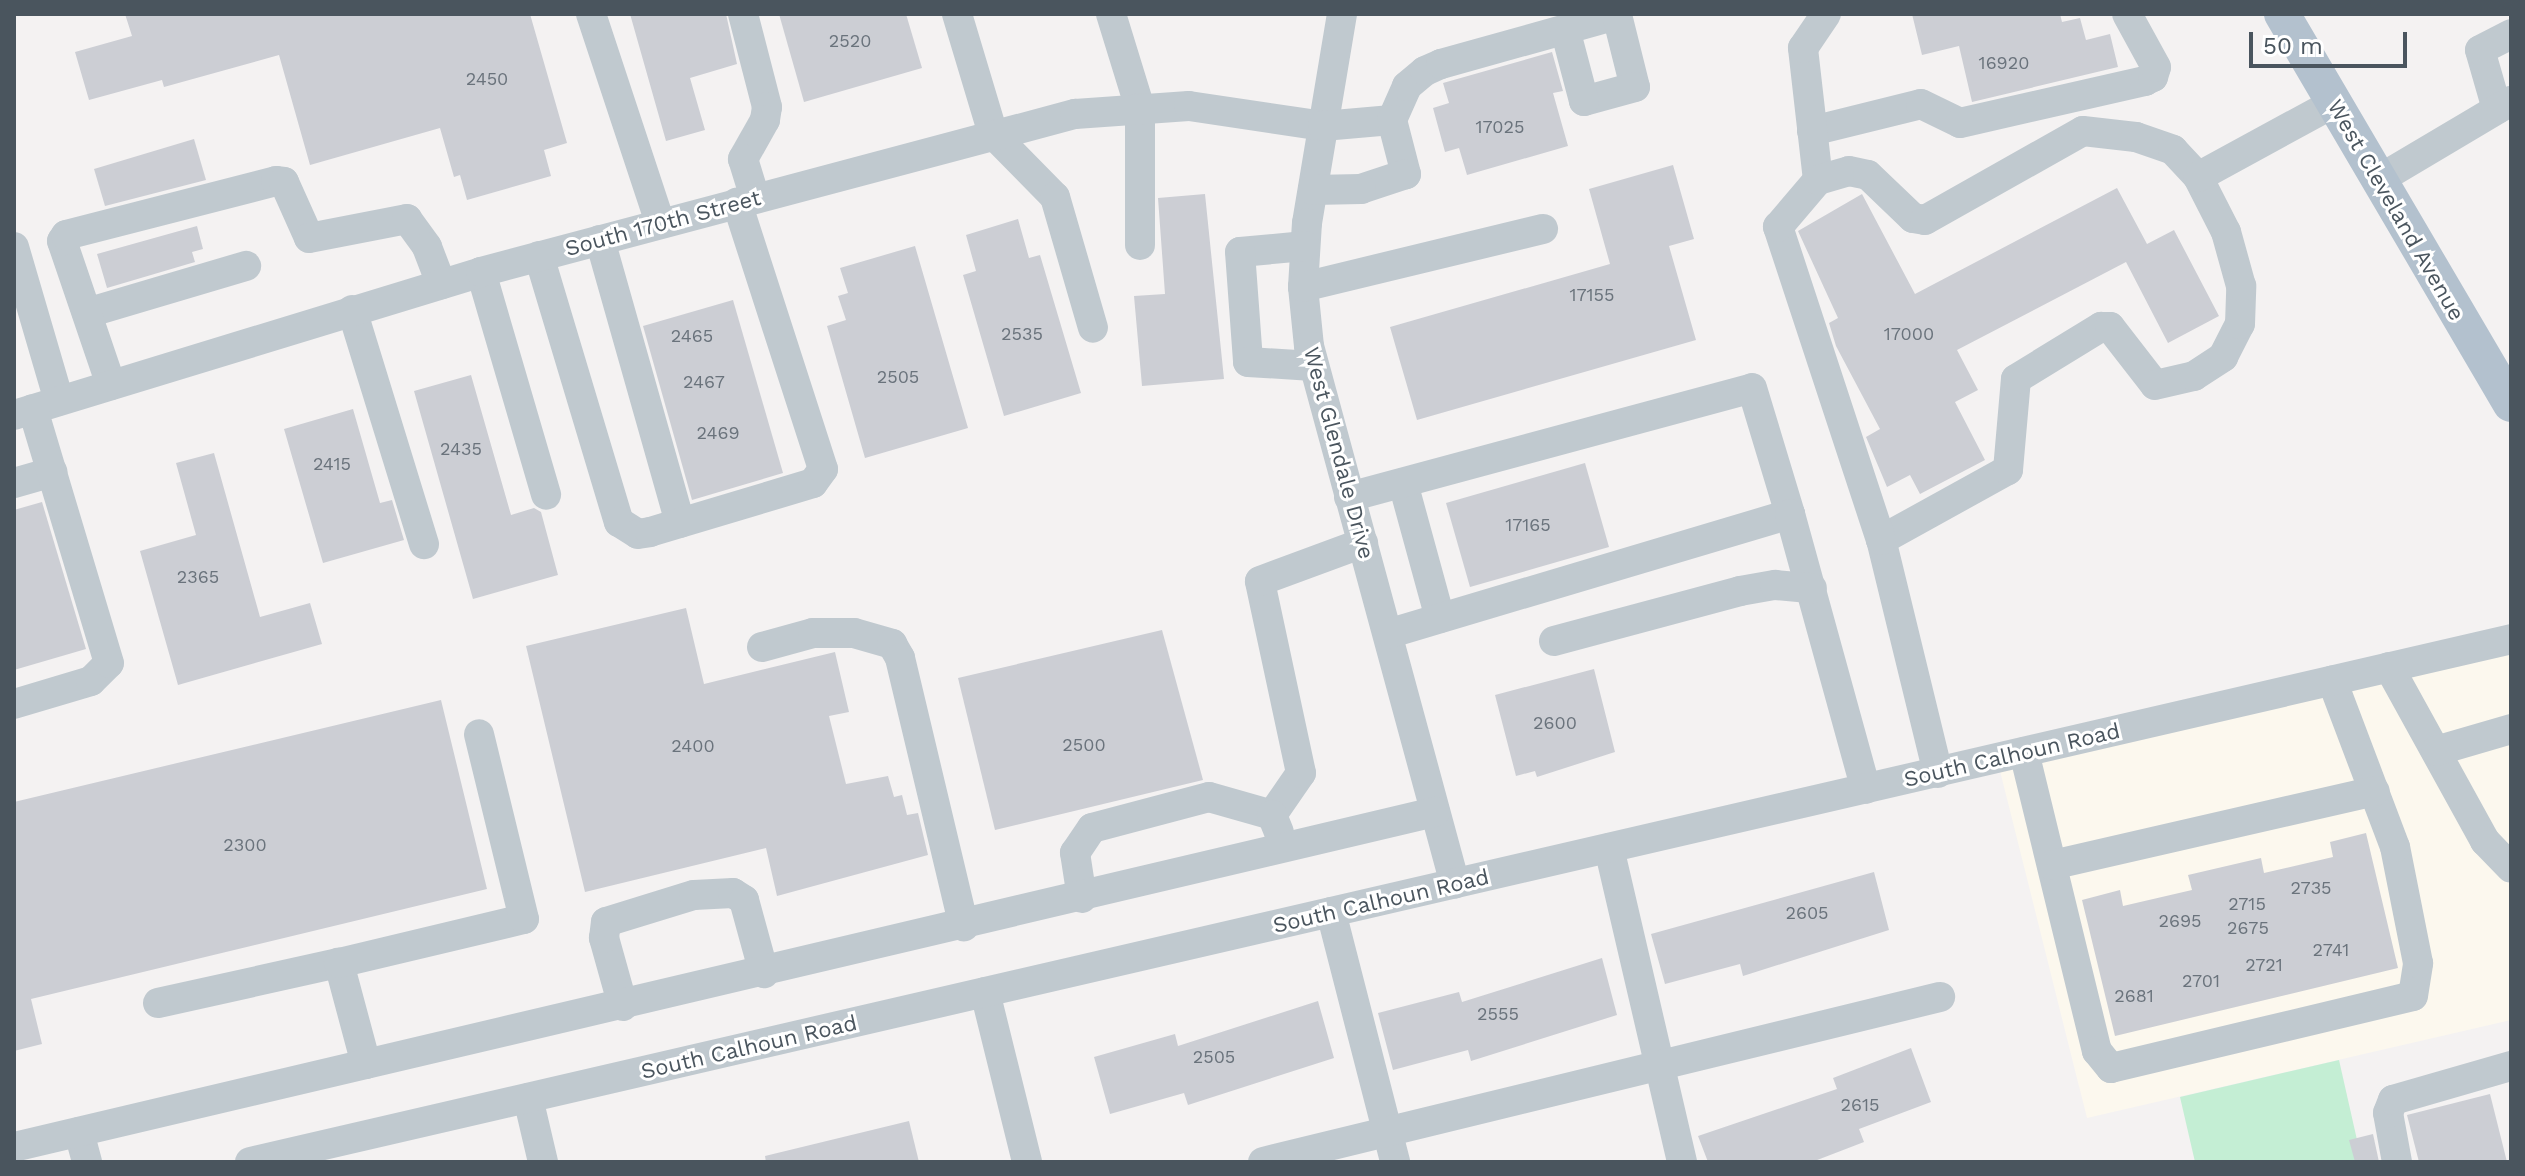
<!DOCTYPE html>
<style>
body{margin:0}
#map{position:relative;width:2525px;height:1176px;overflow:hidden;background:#f4f2f2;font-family:"Work Sans",sans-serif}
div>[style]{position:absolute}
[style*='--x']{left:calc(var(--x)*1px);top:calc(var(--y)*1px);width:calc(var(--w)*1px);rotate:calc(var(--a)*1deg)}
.commercial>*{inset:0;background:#fcf8ee}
.green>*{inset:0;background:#c4eed4}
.building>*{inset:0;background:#ccced4}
.minor>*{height:30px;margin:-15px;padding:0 15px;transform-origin:15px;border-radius:15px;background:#c0c9cf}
.major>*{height:36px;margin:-18px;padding:0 18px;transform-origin:18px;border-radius:18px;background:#b3c1ce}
span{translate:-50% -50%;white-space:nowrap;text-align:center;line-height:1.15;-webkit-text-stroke:6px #fff;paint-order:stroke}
.number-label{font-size:18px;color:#6a737c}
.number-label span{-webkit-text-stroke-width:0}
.street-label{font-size:22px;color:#4a555e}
.frame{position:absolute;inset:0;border:16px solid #4a555e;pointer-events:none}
.scale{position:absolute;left:2249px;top:32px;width:158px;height:36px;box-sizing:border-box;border:4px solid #4a555e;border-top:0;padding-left:10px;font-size:24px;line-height:28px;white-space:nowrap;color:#4a555e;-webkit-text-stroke:6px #fff;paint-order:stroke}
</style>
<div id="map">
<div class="commercial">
<i style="clip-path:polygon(2511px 639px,2511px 1020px,2087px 1118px,1997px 759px)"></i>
</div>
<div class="green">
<i style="clip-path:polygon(2339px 1060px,2362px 1162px,2195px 1162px,2180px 1097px)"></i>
</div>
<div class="building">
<i style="clip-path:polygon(125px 14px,530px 14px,567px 143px,544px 150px,551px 176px,467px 200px,460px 175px,454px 177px,440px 128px,310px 165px,279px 55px,164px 87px,162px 80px,89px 100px,75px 52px,132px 36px)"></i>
<i style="clip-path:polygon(630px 14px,726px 14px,737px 64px,690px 78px,705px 130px,666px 141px)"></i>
<i style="clip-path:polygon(779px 14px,906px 14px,922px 68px,804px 102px)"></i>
<i style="clip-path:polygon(1912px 14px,2060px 14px,2062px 22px,2080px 18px,2086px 40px,2110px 34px,2118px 67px,1972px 102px,1959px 46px,1922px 55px)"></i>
<i style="clip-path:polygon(1552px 52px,1563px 91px,1553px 93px,1568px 146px,1467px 175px,1459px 148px,1445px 152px,1433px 108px,1449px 103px,1443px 83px)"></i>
<i style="clip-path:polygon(194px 139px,206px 180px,105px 206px,94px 169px)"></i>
<i style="clip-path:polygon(1673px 165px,1694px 239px,1669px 246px,1696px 340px,1417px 420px,1390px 327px,1610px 264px,1589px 189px)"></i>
<i style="clip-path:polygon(2117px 188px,2147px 244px,2174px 230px,2219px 316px,2168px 343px,2126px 262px,1957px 350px,1978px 390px,1955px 402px,1985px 460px,1920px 494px,1910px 475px,1887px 487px,1866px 437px,1880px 429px,1836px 346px,1829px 323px,1838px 318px,1798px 231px,1862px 194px,1915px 294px)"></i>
<i style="clip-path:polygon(1205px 194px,1224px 379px,1142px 386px,1134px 296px,1165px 294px,1158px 198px)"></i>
<i style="clip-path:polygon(1018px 219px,1029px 258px,1040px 255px,1081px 393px,1004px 416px,963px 275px,976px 271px,966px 235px)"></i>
<i style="clip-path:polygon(197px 226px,203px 249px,192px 252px,195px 262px,107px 288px,97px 254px)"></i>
<i style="clip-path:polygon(915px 246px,968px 428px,865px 458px,827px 326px,846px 320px,838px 296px,848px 293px,840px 268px)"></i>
<i style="clip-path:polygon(733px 300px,783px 473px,692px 500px,643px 326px)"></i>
<i style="clip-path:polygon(471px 375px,511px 515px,534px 508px,541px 512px,558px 575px,473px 599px,414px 391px)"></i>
<i style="clip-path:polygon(353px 409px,380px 503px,392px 500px,404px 540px,323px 563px,284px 429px)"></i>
<i style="clip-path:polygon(214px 453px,260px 617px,310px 603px,322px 644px,178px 685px,140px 551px,196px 535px,176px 463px)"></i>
<i style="clip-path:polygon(1585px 463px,1609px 547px,1470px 587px,1446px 503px)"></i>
<i style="clip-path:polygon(42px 502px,86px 649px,14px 670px,14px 510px)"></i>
<i style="clip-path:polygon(686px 608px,704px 684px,835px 652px,849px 712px,829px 716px,846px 784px,888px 776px,894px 797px,902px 795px,907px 815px,918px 813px,928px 855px,777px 896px,766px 848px,585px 892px,526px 646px)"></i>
<i style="clip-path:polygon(1162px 630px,1203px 780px,995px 830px,958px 678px)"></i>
<i style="clip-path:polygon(1594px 669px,1615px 752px,1537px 777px,1535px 771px,1516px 776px,1495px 695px)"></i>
<i style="clip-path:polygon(441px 700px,487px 889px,31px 999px,42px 1044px,14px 1051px,14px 802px)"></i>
<i style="clip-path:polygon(2366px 833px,2398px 968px,2115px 1036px,2082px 900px,2120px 890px,2123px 906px,2192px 890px,2188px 875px,2261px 858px,2264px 873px,2333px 857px,2330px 842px)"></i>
<i style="clip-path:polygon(1874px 872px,1889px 930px,1743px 976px,1740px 964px,1665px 984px,1651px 934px)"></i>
<i style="clip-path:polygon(1602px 958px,1617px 1015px,1471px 1061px,1468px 1050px,1393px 1070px,1378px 1013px,1459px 992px,1462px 1002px)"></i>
<i style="clip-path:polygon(1318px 1001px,1334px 1058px,1188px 1105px,1184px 1093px,1110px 1114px,1094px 1057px,1175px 1034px,1178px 1046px)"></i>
<i style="clip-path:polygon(1911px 1048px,1931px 1102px,1859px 1129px,1864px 1142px,1812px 1162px,1708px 1162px,1698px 1136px,1837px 1089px,1833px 1078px)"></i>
<i style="clip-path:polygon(2490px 1094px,2507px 1162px,2419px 1162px,2407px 1115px)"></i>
<i style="clip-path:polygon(909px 1121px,919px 1162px,766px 1162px,765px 1156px)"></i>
<i style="clip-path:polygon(2373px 1134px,2379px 1162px,2355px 1162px,2349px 1140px)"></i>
</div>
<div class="minor">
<i style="--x:591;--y:14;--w:220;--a:71.7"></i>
<i style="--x:743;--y:14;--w:96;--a:75.5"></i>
<i style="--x:767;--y:107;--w:13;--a:99"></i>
<i style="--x:765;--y:120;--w:45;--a:119.4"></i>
<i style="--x:743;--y:159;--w:41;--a:72.9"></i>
<i style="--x:957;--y:14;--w:125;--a:73.3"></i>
<i style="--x:993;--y:134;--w:88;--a:45.5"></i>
<i style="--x:1055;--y:197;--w:136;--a:73.8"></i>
<i style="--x:1111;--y:14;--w:98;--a:72.9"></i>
<i style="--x:1140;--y:108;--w:137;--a:90"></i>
<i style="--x:1342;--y:14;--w:212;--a:99.5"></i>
<i style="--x:1307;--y:223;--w:64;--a:93.6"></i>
<i style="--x:1303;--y:287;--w:59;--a:84.2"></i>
<i style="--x:1309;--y:346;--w:557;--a:74.82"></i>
<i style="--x:2497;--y:109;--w:61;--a:-106.1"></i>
<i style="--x:2480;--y:50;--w:35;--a:-27"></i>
<i style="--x:1392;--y:120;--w:37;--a:-66"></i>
<i style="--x:1407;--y:86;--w:23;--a:-40"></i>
<i style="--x:1425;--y:71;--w:17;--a:-24"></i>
<i style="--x:1441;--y:64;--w:183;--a:-15.6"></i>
<i style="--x:1617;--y:15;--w:74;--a:76"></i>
<i style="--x:1635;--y:87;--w:53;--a:164.6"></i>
<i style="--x:1584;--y:101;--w:74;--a:-104.8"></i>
<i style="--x:1812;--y:131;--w:112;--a:-13.9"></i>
<i style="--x:1921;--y:104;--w:43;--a:26"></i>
<i style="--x:1960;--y:123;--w:190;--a:-12.8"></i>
<i style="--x:2145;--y:81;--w:9;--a:-27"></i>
<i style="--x:2153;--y:77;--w:10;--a:-73"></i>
<i style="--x:2156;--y:67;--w:60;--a:-118.7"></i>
<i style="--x:1818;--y:180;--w:133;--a:-96.5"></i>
<i style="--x:1803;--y:48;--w:41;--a:-55.9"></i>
<i style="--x:2378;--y:180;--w:155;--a:-30.7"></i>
<i style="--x:600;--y:240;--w:294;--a:74.2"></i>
<i style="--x:1305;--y:246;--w:65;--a:174.7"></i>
<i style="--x:1240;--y:252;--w:110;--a:85.8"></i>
<i style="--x:1248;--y:362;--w:65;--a:3.5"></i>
<i style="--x:14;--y:247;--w:160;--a:73.7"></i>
<i style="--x:539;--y:256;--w:278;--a:73.3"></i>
<i style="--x:619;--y:522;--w:22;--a:32"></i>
<i style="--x:638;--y:534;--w:12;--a:-9"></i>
<i style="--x:650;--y:532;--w:170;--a:-16.7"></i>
<i style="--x:813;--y:483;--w:17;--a:-54"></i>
<i style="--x:823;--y:469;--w:280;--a:-107.9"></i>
<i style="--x:481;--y:272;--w:232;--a:73.7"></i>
<i style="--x:1303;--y:287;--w:247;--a:-13.6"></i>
<i style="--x:352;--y:310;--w:245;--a:72.9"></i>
<i style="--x:87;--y:313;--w:166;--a:-16.5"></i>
<i style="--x:111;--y:385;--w:152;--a:-108.8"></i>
<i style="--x:62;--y:241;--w:7;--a:-56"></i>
<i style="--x:66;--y:235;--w:217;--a:-14.4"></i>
<i style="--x:276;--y:181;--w:8;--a:7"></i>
<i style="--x:284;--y:182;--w:61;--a:65.9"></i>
<i style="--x:309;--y:238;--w:100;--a:-11"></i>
<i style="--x:407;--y:219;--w:34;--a:54"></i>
<i style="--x:427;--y:247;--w:40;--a:69"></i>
<i style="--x:14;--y:415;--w:488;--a:-17"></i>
<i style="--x:481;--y:272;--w:615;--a:-14.9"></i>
<i style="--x:1075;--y:114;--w:114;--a:-4"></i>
<i style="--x:1189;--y:106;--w:135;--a:8.5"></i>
<i style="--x:1323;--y:126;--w:69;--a:-5"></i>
<i style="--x:1392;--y:120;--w:56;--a:75.5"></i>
<i style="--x:1406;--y:174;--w:47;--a:161.6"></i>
<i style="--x:1361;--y:189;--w:48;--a:178.8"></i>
<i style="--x:14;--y:483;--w:40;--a:-16"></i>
<i style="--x:1403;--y:483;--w:140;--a:74.7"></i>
<i style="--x:1349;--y:497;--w:417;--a:-15.1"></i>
<i style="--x:1752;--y:388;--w:132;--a:73.2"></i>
<i style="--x:1790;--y:514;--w:417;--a:163.4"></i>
<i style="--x:1790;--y:514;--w:285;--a:74.6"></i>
<i style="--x:1881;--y:540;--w:145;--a:-28.9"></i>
<i style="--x:2008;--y:470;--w:91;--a:-85"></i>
<i style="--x:2016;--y:379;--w:100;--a:-31.5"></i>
<i style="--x:2101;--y:327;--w:9;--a:0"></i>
<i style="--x:2110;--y:327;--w:73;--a:52.2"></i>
<i style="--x:2155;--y:385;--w:40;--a:-13"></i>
<i style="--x:2194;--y:376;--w:35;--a:-33"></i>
<i style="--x:2223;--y:357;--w:37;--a:-63"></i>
<i style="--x:2240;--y:324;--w:38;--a:-88"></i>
<i style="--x:2241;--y:286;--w:56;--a:-105.5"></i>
<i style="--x:2226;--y:232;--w:62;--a:-117"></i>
<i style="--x:1554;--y:641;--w:193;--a:-15"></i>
<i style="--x:1740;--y:591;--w:36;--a:-10"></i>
<i style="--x:1775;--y:585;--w:37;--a:5"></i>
<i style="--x:762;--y:647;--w:53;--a:-15.4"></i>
<i style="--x:813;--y:633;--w:41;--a:0"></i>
<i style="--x:854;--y:633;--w:40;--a:16"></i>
<i style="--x:892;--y:644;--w:16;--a:60"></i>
<i style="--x:900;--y:658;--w:276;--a:76.6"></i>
<i style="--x:2389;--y:667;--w:199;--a:61.1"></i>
<i style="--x:2485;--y:841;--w:37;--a:46"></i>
<i style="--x:14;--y:704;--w:80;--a:-16.6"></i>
<i style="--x:91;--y:681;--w:25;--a:-45"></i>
<i style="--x:109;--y:663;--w:265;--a:-106.7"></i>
<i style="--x:2436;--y:751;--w:78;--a:-16.3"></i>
<i style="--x:2024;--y:752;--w:308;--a:76.3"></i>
<i style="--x:2097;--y:1051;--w:22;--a:51"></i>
<i style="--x:2111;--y:1068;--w:310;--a:-13.4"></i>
<i style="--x:2413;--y:996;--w:33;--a:-81"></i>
<i style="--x:2418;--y:963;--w:118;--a:-101.2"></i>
<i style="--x:2395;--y:847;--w:178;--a:-110.7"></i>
<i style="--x:1938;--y:773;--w:240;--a:-103.7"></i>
<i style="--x:1881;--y:540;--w:330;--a:-108.2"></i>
<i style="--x:1778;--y:227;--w:62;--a:-49.6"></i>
<i style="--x:1818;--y:180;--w:32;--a:-16"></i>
<i style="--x:1849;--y:171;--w:19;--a:12"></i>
<i style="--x:1868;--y:175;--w:62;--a:43.7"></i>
<i style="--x:1913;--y:218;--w:12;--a:9"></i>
<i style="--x:1925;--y:220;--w:181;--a:-29.4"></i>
<i style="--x:2083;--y:131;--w:53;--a:6.5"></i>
<i style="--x:2136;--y:137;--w:39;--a:19"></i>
<i style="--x:2173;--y:150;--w:37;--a:47"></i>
<i style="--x:2198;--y:177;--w:155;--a:-28.6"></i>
<i style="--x:1272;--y:815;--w:51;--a:-55.4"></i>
<i style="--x:1301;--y:773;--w:196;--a:-102.1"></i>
<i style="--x:1260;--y:581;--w:110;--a:-20.3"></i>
<i style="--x:1609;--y:848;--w:322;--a:76.9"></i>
<i style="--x:2052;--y:865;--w:331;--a:-12.9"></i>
<i style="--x:1082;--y:898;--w:46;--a:-98.8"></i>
<i style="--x:1075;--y:853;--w:30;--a:-56"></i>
<i style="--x:1092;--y:828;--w:121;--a:-14.8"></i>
<i style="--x:1209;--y:797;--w:66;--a:15.9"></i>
<i style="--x:1272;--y:815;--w:18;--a:68"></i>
<i style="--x:1331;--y:912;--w:258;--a:75.6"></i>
<i style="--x:985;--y:992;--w:175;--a:76.1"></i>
<i style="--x:158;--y:1003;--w:185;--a:-12.5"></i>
<i style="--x:623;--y:1006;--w:71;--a:-105.6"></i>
<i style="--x:604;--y:938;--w:16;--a:-83"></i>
<i style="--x:606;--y:922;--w:92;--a:-17.1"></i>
<i style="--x:694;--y:895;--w:39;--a:-3"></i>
<i style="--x:733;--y:893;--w:13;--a:32"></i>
<i style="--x:744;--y:900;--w:76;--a:74.7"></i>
<i style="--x:366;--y:1064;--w:105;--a:-105"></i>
<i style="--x:339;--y:963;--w:190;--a:-13.4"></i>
<i style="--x:524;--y:919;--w:190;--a:-103.7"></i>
<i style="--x:528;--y:1098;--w:66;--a:76.8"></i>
<i style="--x:79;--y:1132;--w:31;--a:75"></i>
<i style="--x:14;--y:1147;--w:1460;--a:-13.27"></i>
<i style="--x:250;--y:1162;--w:2321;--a:-13.02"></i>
<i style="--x:1263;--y:1162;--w:697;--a:-13.7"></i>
<i style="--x:2397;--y:1162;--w:50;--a:-100.4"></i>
<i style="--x:2388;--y:1113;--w:14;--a:-69"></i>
<i style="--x:2393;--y:1100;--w:123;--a:-16.1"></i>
</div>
<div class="major">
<i style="--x:2282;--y:14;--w:452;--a:59.6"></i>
</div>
<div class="number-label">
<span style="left:850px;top:41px">2520</span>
<span style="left:2004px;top:63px">16920</span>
<span style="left:487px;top:79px">2450</span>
<span style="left:1500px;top:127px">17025</span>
<span style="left:1592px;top:295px">17155</span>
<span style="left:1022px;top:334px">2535</span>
<span style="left:1909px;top:334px">17000</span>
<span style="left:692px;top:336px">2465</span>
<span style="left:898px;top:377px">2505</span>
<span style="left:704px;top:382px">2467</span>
<span style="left:718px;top:433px">2469</span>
<span style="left:461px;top:449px">2435</span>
<span style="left:332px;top:464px">2415</span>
<span style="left:1528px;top:525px">17165</span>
<span style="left:198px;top:577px">2365</span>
<span style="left:1555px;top:723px">2600</span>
<span style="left:1084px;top:745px">2500</span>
<span style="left:693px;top:746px">2400</span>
<span style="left:245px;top:845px">2300</span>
<span style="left:2311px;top:888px">2735</span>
<span style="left:2247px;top:904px">2715</span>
<span style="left:1807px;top:913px">2605</span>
<span style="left:2180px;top:921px">2695</span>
<span style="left:2248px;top:928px">2675</span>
<span style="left:2331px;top:950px">2741</span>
<span style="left:2264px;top:965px">2721</span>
<span style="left:2201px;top:981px">2701</span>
<span style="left:2134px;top:996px">2681</span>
<span style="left:1498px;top:1014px">2555</span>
<span style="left:1214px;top:1057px">2505</span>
<span style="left:1860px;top:1105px">2615</span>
</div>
<div class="street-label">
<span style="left:2396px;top:210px;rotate:60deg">West Cleveland Avenue</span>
<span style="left:663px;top:223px;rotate:-15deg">South 170th Street</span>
<span style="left:1339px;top:453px;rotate:75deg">West Glendale Drive</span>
<span style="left:2012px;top:755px;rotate:-13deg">South Calhoun Road</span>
<span style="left:1381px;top:901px;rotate:-13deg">South Calhoun Road</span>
<span style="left:749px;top:1047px;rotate:-13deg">South Calhoun Road</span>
</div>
<div class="frame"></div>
<div class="scale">50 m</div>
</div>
